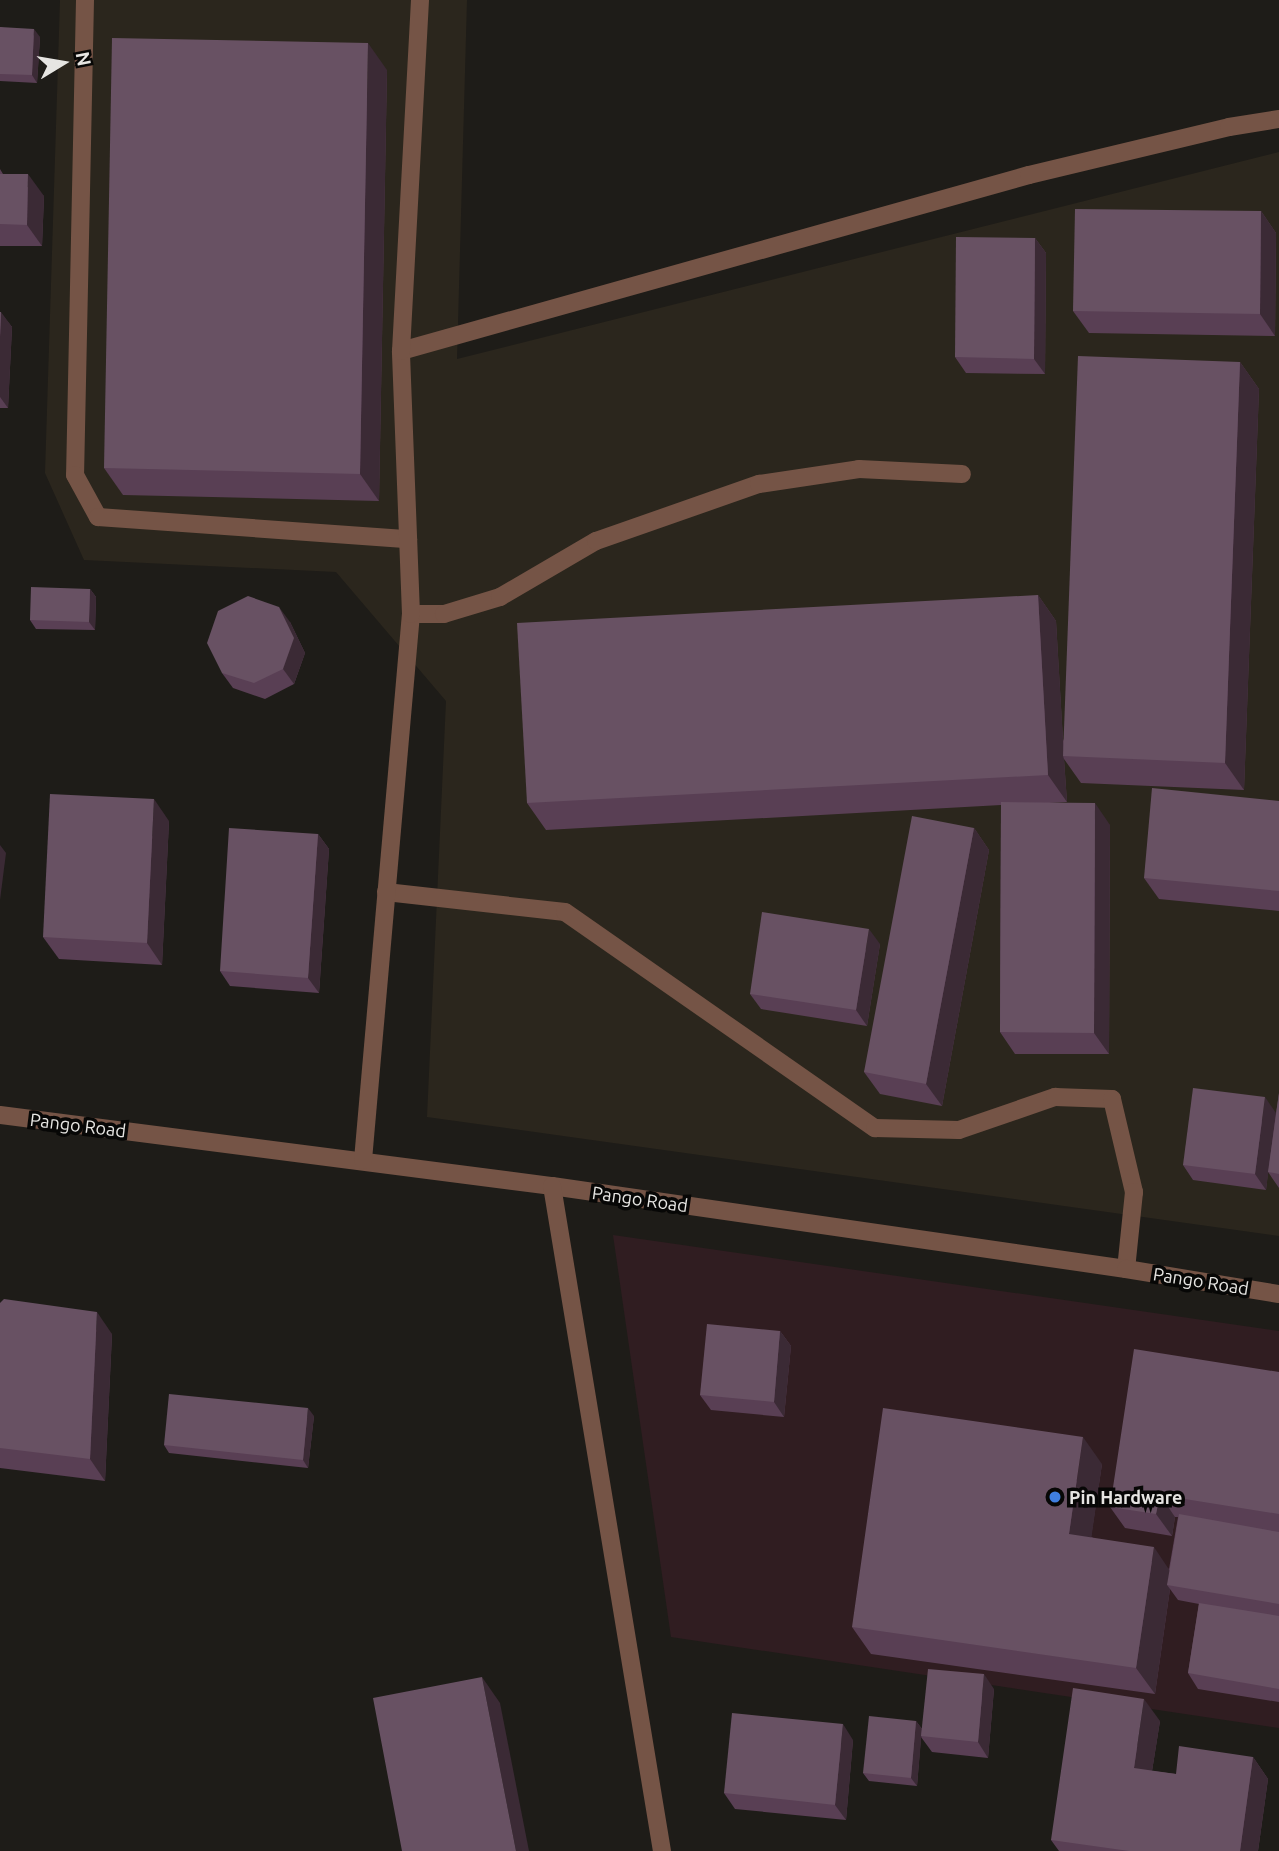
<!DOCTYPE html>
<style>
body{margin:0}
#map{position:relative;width:1279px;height:1851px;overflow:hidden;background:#1e1c18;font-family:Ubuntu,sans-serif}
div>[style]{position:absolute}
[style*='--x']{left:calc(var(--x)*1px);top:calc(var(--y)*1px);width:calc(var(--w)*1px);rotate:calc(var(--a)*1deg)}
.commercial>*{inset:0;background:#301d21}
.built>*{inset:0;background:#2b261d}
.minor>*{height:18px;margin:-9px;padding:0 9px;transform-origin:9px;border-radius:9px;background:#755446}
.wall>*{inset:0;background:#593f54}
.shaded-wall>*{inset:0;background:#3b2a35}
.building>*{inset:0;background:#685163}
.dots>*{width:19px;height:19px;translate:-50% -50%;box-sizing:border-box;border:4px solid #070706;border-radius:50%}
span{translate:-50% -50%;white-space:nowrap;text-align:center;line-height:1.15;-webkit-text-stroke:7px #070706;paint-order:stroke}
.street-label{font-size:18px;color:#e6e5e2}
.poi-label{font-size:18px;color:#e6e5e2;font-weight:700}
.left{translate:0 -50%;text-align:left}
.north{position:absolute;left:28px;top:28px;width:70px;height:70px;-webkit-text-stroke:5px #070706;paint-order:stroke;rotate:79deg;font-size:19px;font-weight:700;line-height:28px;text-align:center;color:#e6e5e2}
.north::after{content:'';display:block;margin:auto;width:24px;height:32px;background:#e6e5e2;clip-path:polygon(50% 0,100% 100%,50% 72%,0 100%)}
</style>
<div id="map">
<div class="commercial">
<i style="clip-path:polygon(613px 1235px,1279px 1331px,1279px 1728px,671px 1637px)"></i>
</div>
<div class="built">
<i style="clip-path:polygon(60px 0,467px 0,457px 359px,1279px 152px,1279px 1236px,427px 1117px,446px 701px,336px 572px,84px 560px,45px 473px)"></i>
</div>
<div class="minor">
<i style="--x:85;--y:0;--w:475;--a:91.2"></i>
<i style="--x:75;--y:475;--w:48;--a:61.3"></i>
<i style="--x:98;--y:517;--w:311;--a:4.1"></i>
<i style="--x:401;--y:351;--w:652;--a:-15.66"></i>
<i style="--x:1029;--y:175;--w:206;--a:-13.5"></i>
<i style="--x:1229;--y:127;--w:51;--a:-9.1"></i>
<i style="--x:411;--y:614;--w:33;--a:0"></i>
<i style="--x:444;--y:614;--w:59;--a:-16.9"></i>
<i style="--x:500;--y:597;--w:111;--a:-30.3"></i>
<i style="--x:596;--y:541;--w:173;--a:-19.3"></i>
<i style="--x:759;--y:484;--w:101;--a:-8.5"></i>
<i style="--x:859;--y:469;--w:103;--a:2.8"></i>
<i style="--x:386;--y:892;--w:180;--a:6.4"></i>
<i style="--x:565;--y:912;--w:378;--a:34.9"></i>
<i style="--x:875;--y:1128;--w:84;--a:1.4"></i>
<i style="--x:959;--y:1130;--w:102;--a:-19"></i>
<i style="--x:1055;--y:1097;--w:57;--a:2"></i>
<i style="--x:1112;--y:1099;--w:96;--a:76.7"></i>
<i style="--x:1134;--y:1192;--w:77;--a:95.9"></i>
<i style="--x:0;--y:1115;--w:557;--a:7.33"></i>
<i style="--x:552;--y:1186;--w:580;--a:8.23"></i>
<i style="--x:1126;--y:1269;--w:155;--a:9.3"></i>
<i style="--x:363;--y:1160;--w:548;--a:-84.98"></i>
<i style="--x:411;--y:614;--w:263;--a:-92.2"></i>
<i style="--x:401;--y:351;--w:352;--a:-86.9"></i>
<i style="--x:552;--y:1186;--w:674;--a:80.61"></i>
</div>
<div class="wall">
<i style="clip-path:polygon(0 27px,40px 37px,37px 83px,0 81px)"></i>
<i style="clip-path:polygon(387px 70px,379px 501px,123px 495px,104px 468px)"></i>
<i style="clip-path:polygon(0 169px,3px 174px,44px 196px,42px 246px,0 246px)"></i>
<i style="clip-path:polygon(1261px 211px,1276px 233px,1275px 336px,1089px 333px,1073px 311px)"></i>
<i style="clip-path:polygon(1035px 238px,1046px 253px,1045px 374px,966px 373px,955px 357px)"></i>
<i style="clip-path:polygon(0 312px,12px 327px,8px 408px,0 408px)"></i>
<i style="clip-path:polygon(1240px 362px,1259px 389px,1244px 790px,1081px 783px,1064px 759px,1067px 802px,1049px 803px,1110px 825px,1109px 1054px,1015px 1054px,1000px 1032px,1001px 805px,546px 830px,527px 803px,1038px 595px,1056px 621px,1063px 741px)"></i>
<i style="clip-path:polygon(90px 589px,96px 597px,95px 630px,36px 629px,30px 620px)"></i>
<i style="clip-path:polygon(290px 622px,305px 653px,294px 684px,265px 699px,233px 688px,222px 673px)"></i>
<i style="clip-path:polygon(1279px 801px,1279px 911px,1159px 899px,1144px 878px)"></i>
<i style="clip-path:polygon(169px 821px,162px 965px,59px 959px,43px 937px)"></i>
<i style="clip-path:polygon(974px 828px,989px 850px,942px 1106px,880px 1094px,864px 1072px)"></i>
<i style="clip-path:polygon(318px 834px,329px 849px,319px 993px,230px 986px,220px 971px)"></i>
<i style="clip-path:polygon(880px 944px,867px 1026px,761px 1009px,750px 994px)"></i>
<i style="clip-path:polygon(1279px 1093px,1279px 1188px,1268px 1172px,1266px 1190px,1193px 1180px,1183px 1165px,1276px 1113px)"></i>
<i style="clip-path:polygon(0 1303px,112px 1334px,105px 1481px,0 1468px)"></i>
<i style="clip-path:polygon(780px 1331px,791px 1346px,784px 1417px,711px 1410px,700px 1395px)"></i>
<i style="clip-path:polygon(1279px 1372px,1279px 1702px,1198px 1689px,1188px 1673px,1199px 1604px,1178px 1600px,1170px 1589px,1155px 1694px,871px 1654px,852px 1627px,1102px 1464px,1091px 1537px,1169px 1569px,1178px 1517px,1175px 1517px,1172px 1536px,1125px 1528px,1110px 1507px)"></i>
<i style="clip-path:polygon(314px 1416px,308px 1468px,169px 1453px,164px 1445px)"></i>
<i style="clip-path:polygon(994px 1689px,988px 1758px,932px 1752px,921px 1737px,917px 1786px,869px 1781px,863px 1773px,916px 1721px,922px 1729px)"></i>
<i style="clip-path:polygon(1160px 1721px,1152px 1771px,1176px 1774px,1253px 1757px,1268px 1779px,1258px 1851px,1059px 1851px,1051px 1840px)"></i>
<i style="clip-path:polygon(853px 1740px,846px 1820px,735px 1809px,724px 1793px)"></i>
</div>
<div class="shaded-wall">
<i style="clip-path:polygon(34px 29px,40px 37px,37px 83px,32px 75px)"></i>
<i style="clip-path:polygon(368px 43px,387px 70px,379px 501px,360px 474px)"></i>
<i style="clip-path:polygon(28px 174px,44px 196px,42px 246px,27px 225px)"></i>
<i style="clip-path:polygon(1261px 211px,1276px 233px,1275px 336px,1260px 314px)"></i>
<i style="clip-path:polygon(1035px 238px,1046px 253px,1045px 374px,1034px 359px)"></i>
<i style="clip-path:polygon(1px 312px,12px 327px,8px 408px,0 397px,0 337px)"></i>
<i style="clip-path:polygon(1240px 362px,1259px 389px,1244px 790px,1225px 763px)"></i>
<i style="clip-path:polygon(90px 589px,96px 597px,95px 630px,89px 622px)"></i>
<i style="clip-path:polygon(1038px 595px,1056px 621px,1064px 756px,1063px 756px,1064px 759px,1067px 802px,1048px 775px)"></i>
<i style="clip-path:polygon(279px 607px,290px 622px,305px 653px,294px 684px,283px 669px)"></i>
<i style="clip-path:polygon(154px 799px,169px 821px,162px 965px,147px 943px)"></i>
<i style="clip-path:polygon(1095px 803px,1110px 825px,1109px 1054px,1094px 1033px)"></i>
<i style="clip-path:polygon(974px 828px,989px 850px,942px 1106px,926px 1084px)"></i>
<i style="clip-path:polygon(318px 834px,329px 849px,319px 993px,308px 978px)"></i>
<i style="clip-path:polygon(0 845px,6px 853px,0 900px)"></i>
<i style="clip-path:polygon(869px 929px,880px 944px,867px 1026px,856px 1010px)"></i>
<i style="clip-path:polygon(1265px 1097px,1276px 1113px,1266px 1190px,1255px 1174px)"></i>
<i style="clip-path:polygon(97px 1312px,112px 1334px,105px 1481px,90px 1459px)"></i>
<i style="clip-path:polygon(780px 1331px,791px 1346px,784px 1417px,774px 1402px)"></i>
<i style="clip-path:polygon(308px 1408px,314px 1416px,308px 1468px,303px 1460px)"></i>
<i style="clip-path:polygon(1083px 1437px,1102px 1464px,1088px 1561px,1069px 1534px)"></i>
<i style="clip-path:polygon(1160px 1495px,1175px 1517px,1172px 1536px,1156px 1514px)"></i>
<i style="clip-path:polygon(1154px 1547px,1172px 1574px,1167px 1585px,1170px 1589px,1155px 1694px,1136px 1668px)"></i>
<i style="clip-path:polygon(984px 1674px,994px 1689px,988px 1758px,978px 1742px)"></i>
<i style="clip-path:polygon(482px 1677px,500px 1703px,529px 1851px,516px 1851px)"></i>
<i style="clip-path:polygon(1144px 1699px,1160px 1721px,1149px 1790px,1134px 1768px)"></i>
<i style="clip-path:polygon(916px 1721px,922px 1729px,917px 1786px,911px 1778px)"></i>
<i style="clip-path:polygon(843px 1724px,853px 1740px,846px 1820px,835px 1805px)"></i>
<i style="clip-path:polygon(1253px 1757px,1268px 1779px,1258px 1851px,1240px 1851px)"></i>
</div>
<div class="building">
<i style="clip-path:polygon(0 27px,34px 29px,32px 75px,0 74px)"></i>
<i style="clip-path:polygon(112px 38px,368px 43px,360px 474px,104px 468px)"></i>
<i style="clip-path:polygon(0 174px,28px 174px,27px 225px,0 224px)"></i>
<i style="clip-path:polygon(1075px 209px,1261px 211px,1260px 314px,1073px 311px)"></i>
<i style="clip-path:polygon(956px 237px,1035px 238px,1034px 359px,955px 357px)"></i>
<i style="clip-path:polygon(0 312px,1px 312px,0 337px)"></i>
<i style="clip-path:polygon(1078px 356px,1240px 362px,1225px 763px,1063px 756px)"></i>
<i style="clip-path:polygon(31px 587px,90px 589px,89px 622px,30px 620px)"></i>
<i style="clip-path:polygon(1038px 595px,1048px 775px,527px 803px,517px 623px)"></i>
<i style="clip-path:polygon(248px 596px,279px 607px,294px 638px,283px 669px,254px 683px,222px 673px,207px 643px,218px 611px)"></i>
<i style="clip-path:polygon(1152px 788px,1279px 801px,1279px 891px,1144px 878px)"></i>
<i style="clip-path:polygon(50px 794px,154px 799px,147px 943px,43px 937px)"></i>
<i style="clip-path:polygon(1001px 802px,1095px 803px,1094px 1033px,1000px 1032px)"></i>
<i style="clip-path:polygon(912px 816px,974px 828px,926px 1084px,864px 1072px)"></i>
<i style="clip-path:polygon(229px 828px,318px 834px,308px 978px,220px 971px)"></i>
<i style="clip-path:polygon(762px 912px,869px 929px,856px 1010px,750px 994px)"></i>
<i style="clip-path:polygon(1193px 1088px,1265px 1097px,1255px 1174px,1183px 1165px)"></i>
<i style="clip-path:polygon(1279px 1093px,1279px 1174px,1268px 1172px)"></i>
<i style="clip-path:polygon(4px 1299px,97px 1312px,90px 1459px,0 1448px,0 1303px)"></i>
<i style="clip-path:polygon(707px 1324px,780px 1331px,774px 1402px,700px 1395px)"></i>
<i style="clip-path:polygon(1134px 1349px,1279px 1372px,1279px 1514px,1160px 1495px,1156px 1514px,1110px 1507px)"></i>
<i style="clip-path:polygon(169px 1394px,308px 1408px,303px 1460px,164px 1445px)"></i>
<i style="clip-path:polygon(883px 1408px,1083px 1437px,1069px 1534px,1154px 1547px,1136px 1668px,852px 1627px)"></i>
<i style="clip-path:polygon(1179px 1514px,1279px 1532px,1279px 1604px,1167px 1585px)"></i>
<i style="clip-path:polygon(1199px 1603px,1279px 1616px,1279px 1689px,1188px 1673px)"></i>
<i style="clip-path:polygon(928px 1669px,984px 1674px,978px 1742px,921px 1736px)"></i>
<i style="clip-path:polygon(482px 1677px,516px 1851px,401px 1851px,402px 1851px,373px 1698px)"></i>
<i style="clip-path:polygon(1073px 1688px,1144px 1699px,1134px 1768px,1176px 1774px,1179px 1746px,1253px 1757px,1240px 1851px,1129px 1851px,1051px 1840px)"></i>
<i style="clip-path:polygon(732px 1713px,843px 1724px,835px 1805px,724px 1793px)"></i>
<i style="clip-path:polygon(869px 1716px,916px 1721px,911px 1778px,863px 1773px)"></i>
</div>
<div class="dots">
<i style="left:1055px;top:1497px;background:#3f7fe0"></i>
</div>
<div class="street-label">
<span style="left:78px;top:1125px;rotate:7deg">Pango Road</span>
<span style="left:640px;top:1199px;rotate:8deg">Pango Road</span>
<span style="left:1201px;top:1281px;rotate:9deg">Pango Road</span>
</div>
<div class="poi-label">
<span class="left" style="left:1069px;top:1497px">Pin Hardware</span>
</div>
<div class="north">N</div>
</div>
